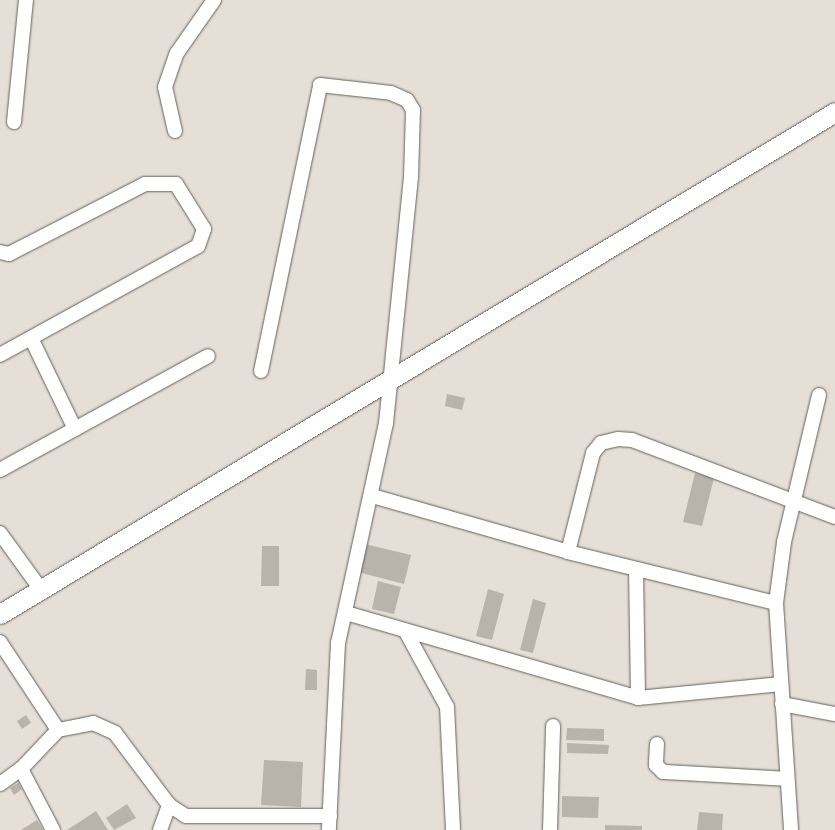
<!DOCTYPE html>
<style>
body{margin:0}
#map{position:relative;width:835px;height:830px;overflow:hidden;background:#e5dfd7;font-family:"Alegreya Sans",sans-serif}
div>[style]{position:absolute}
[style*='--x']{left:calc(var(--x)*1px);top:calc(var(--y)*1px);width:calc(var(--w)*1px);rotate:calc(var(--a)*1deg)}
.building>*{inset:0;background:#b9b3ac}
.roads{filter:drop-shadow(0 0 1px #656059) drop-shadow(0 0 1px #656059)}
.street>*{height:14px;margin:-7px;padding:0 7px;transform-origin:7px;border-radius:7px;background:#fff}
.secondary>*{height:19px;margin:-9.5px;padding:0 9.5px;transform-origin:9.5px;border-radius:9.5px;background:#fff}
span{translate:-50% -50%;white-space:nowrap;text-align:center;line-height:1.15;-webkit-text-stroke:4px #fff;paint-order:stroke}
</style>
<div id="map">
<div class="building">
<i style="clip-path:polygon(447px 394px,465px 398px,462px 410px,445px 406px)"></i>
<i style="clip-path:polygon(695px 473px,714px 478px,702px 526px,683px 522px)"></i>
<i style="clip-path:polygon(365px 544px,411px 555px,404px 584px,358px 572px)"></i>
<i style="clip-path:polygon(262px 546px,279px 546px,279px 586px,261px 586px)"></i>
<i style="clip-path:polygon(378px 581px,401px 587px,394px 614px,372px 609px)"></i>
<i style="clip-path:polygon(488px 589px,504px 594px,492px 640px,476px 636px)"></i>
<i style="clip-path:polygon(533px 599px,546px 603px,533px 653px,520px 650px)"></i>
<i style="clip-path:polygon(306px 669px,317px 670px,317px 690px,305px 690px)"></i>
<i style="clip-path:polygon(26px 715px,31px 723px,22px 729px,17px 721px)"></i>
<i style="clip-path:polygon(567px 728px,604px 729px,604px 741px,566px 740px)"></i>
<i style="clip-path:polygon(567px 743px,609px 745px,608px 754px,567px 753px)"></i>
<i style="clip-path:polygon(264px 760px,303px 762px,301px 807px,261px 805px)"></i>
<i style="clip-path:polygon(18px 783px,22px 789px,14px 795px,10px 788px)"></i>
<i style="clip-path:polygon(562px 796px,599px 797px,598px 818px,562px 817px)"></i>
<i style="clip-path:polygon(127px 804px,136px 818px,114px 830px,106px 818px)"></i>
<i style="clip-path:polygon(96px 811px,108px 830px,67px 830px)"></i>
<i style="clip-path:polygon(699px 812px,723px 814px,722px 830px,697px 830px)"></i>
<i style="clip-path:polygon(37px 820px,43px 830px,21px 830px)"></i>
<i style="clip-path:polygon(605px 825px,642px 826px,642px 830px,605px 830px)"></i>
</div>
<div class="roads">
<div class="street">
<i style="--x:14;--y:122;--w:123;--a:-84.4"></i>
<i style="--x:175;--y:131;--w:45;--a:-102.8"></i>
<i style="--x:165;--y:87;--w:36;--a:-71"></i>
<i style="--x:177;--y:53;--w:65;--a:-55.1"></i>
<i style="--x:0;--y:252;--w:9;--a:13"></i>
<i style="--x:9;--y:254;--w:153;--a:-27.2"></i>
<i style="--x:145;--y:184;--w:31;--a:0"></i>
<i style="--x:176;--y:184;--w:53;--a:58.1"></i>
<i style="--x:204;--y:229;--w:18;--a:109"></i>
<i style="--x:198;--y:246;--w:226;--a:151.2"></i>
<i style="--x:31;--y:338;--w:101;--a:64.2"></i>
<i style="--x:261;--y:371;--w:292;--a:-78.3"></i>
<i style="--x:320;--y:85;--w:71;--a:6.4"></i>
<i style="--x:391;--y:93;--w:17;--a:24"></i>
<i style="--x:407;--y:100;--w:12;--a:59"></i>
<i style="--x:413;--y:110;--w:67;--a:91.7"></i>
<i style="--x:411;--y:177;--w:247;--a:95.8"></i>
<i style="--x:386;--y:423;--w:225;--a:102.3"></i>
<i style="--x:338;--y:643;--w:187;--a:92.8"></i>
<i style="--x:0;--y:470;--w:237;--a:-28.7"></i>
<i style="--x:372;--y:496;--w:204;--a:15.9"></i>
<i style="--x:568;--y:552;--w:214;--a:13.8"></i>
<i style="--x:776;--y:603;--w:227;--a:86.2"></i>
<i style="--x:0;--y:533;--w:68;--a:54"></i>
<i style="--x:568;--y:552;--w:102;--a:-75.8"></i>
<i style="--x:593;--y:453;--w:13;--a:-51"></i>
<i style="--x:601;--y:443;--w:17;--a:-13"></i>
<i style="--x:618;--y:439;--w:14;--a:4"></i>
<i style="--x:632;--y:440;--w:217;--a:20.8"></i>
<i style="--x:636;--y:569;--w:129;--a:89.1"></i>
<i style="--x:776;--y:603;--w:62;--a:-82.5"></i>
<i style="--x:784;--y:542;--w:151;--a:-76.6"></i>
<i style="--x:346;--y:613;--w:304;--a:16.2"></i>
<i style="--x:638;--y:698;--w:144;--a:-5.6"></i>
<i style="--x:406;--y:632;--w:85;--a:61.3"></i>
<i style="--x:447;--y:707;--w:123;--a:87.2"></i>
<i style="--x:0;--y:642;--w:105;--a:56.6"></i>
<i style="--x:782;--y:704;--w:54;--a:10.7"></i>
<i style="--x:657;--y:744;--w:21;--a:93"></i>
<i style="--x:656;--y:765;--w:10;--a:45"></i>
<i style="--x:663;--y:772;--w:124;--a:3.2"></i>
<i style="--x:21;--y:769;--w:69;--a:62.3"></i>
<i style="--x:0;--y:784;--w:26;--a:-36"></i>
<i style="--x:21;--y:769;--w:54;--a:-46.5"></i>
<i style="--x:58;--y:730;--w:36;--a:-11"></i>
<i style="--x:93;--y:723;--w:24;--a:24"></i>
<i style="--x:115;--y:733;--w:90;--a:53.1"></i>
<i style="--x:169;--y:805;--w:20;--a:33"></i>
<i style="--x:186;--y:816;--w:144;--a:0"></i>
<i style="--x:160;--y:830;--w:27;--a:-70"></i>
<i style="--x:550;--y:830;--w:104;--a:-88.3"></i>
</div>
<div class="secondary">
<i style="--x:0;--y:614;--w:974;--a:-31.01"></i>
</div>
</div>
</div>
